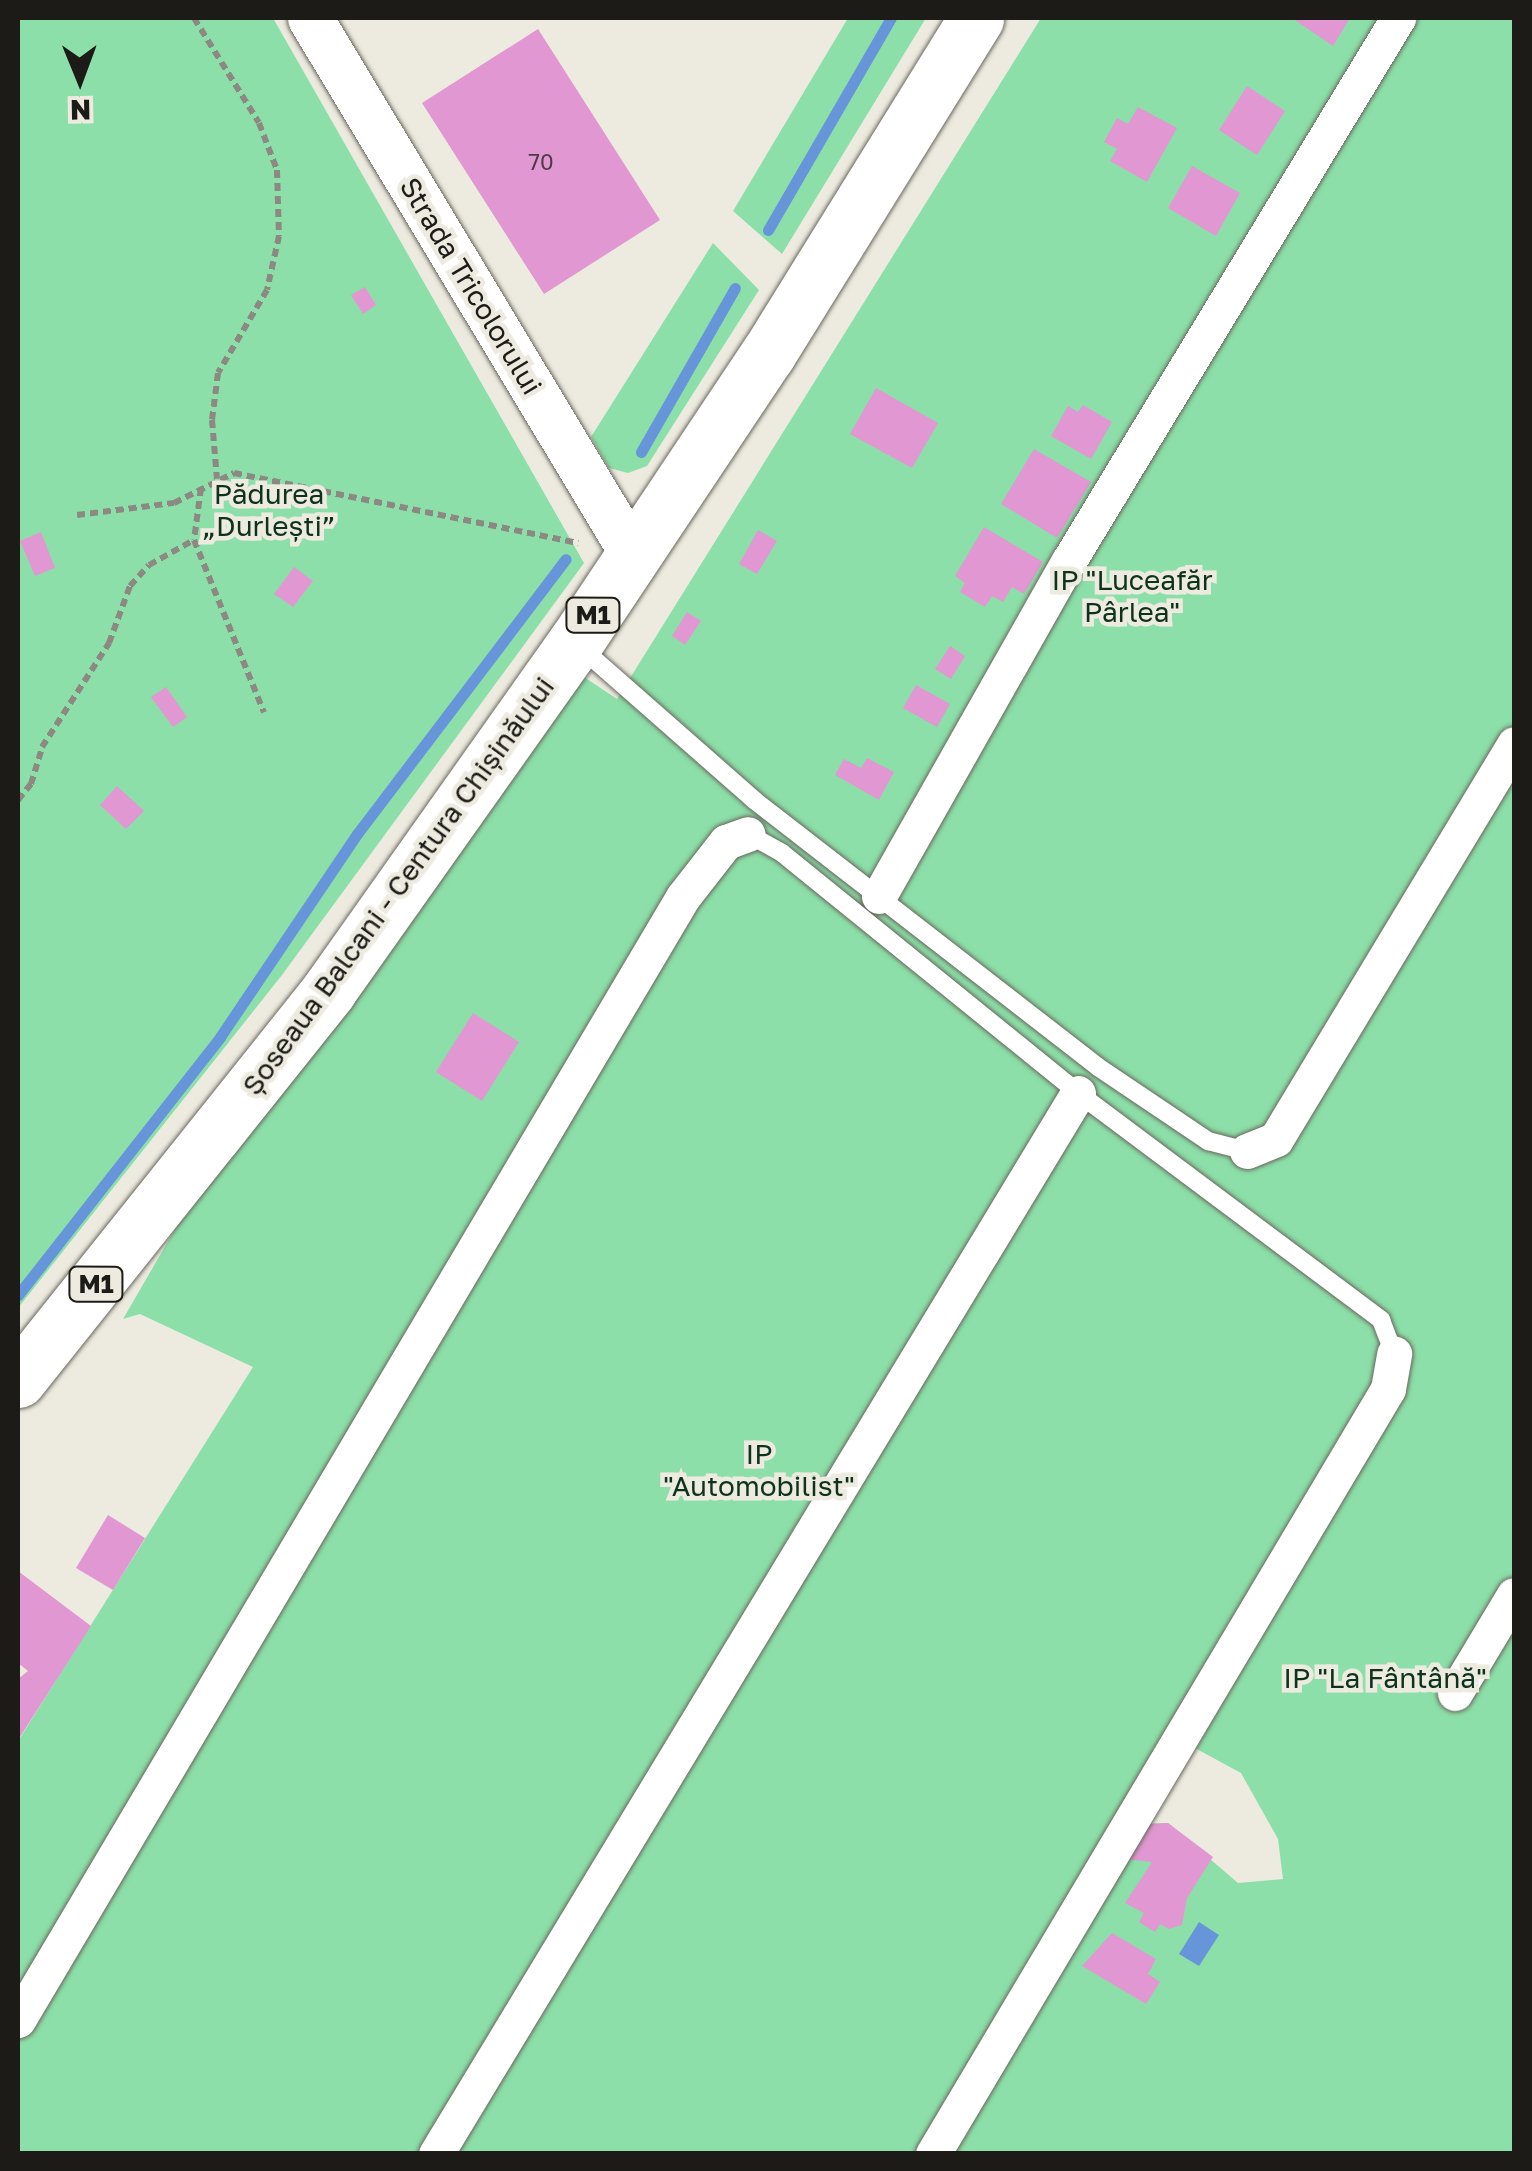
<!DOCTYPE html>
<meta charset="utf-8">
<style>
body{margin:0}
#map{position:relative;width:1532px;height:2171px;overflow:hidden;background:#edebdf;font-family:"Golos Text",sans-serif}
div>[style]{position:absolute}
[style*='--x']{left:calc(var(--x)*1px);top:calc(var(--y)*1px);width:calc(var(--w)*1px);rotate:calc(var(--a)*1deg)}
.green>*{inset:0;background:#8cdfa8}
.water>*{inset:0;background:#6695da}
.stream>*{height:11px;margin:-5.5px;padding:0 5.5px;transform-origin:5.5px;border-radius:5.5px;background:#6695da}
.building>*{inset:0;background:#e197d2}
.path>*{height:6px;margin-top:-3px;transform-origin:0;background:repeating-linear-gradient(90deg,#8b8981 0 8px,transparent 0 13px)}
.roads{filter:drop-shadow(0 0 2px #69675d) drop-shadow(0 0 2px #69675d)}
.service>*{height:18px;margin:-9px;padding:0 9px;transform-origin:9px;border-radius:9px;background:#fff}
.minor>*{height:35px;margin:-17.5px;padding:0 17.5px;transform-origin:17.5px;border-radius:17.5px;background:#fff}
.tertiary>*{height:45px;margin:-22.5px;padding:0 22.5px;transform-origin:22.5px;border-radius:22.5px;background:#fff}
.trunk>*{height:55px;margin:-27.5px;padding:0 27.5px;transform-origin:27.5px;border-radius:27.5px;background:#fff}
span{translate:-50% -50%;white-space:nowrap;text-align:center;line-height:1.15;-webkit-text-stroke:9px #edebdf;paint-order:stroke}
.number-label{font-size:22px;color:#4d3a46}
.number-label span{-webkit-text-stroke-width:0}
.shield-label span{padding:2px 8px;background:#edebdf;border:2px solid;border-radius:8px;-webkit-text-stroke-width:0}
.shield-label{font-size:25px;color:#1c1b17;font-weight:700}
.street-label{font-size:28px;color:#1c1b17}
.park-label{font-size:28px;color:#0e331d}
.frame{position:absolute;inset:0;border:20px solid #1c1b17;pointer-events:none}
.north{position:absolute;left:30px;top:30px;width:100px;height:100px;-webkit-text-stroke:8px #edebdf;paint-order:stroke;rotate:179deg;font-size:28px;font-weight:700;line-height:40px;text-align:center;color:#1c1b17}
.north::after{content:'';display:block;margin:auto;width:35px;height:45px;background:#1c1b17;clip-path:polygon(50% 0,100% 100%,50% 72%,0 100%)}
</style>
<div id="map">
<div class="green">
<i style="clip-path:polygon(18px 18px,273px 18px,584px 563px,282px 975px,18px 1308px)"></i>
<i style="clip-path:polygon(848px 18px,926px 18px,782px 254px,733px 211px)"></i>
<i style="clip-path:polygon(evenodd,1041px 18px,1514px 18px,1514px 2153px,18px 2153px,18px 1741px,253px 1367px,140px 1314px,123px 1319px,185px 1212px,578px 673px,617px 699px,1041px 18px,1193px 1747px,1241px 1773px,1278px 1839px,1283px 1879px,1238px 1883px,1168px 1823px,1147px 1824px,1193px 1747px)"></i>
<i style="clip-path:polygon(713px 243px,759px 290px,647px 466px,628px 473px,609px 468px,591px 437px)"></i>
</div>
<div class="water">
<i style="clip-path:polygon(1199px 1922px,1219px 1935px,1199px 1966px,1179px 1954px)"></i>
</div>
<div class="stream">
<i style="--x:768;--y:230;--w:245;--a:-59.9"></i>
<i style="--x:641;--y:452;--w:189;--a:-60.2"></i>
<i style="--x:18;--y:1295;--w:328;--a:-51.9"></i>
<i style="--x:220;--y:1037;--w:245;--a:-56"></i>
<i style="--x:357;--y:834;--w:345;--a:-52.8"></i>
</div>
<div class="building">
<i style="clip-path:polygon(1292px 18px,1350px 18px,1333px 46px)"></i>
<i style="clip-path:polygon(538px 29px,660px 220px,544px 294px,422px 103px)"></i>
<i style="clip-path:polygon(1247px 86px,1285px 111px,1257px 155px,1219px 130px)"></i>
<i style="clip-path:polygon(1138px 107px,1177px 128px,1147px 182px,1110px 161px,1117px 149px,1104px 142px,1117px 118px,1128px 124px)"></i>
<i style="clip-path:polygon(1192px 166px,1240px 193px,1216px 236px,1168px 208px)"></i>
<i style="clip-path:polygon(365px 287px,376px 305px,363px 314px,351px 295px)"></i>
<i style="clip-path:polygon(876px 388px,938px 423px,912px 468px,850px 434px)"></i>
<i style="clip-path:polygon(1083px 405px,1112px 422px,1091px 459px,1051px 436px,1068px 406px,1078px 412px)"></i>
<i style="clip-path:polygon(1034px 449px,1091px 482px,1057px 538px,1001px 504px)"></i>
<i style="clip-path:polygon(984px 527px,1043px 562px,1024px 594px,1012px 587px,1003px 602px,992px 596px,985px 607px,960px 592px,965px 583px,955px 576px)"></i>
<i style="clip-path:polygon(758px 530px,777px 541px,757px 574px,739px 564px)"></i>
<i style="clip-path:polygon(41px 532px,55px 568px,35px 576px,20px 541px)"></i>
<i style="clip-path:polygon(294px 567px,313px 581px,293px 607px,274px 594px)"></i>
<i style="clip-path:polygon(687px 612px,701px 621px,685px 645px,672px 636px)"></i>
<i style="clip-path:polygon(950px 646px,965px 656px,951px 679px,935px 669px)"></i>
<i style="clip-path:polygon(916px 685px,950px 704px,937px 727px,903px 708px)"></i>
<i style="clip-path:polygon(166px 687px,187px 717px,173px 727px,151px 697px)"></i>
<i style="clip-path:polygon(867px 758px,894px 772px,879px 800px,835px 775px,844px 759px,861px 768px)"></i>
<i style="clip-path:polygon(117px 786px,144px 811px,126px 829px,100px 805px)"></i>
<i style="clip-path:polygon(473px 1013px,519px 1042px,482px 1101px,436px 1072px)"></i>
<i style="clip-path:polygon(108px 1515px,145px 1538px,113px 1590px,76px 1568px)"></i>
<i style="clip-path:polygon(18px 1571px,91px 1626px,18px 1740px,18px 1679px,28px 1671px,18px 1663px)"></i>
<i style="clip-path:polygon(1168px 1823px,1213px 1857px,1187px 1898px,1182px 1925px,1169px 1929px,1160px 1924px,1155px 1932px,1139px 1922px,1144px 1913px,1125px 1903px,1152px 1862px,1125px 1859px,1146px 1824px)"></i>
<i style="clip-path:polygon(1112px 1933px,1156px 1959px,1148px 1974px,1160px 1982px,1146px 2004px,1082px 1966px)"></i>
</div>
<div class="path">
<i style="--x:194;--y:18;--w:123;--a:58.2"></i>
<i style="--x:259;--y:123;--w:50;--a:69"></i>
<i style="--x:277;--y:170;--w:66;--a:88.3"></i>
<i style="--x:279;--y:236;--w:55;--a:102.5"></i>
<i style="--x:267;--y:290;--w:96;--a:120.6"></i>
<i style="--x:218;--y:373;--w:47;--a:97.3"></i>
<i style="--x:212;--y:420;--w:59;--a:85.2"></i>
<i style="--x:201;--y:488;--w:52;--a:97.7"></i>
<i style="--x:194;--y:540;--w:186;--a:67.9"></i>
<i style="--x:77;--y:515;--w:98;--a:-7.1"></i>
<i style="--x:174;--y:503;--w:67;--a:-26.6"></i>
<i style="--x:234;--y:473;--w:351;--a:11.5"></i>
<i style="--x:18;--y:800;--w:21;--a:-51"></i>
<i style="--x:31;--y:784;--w:39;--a:-73"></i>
<i style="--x:42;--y:747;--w:124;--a:-57.2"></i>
<i style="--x:109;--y:643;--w:61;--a:-69.8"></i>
<i style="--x:130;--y:586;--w:28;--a:-48"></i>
<i style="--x:149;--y:565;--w:51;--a:-29.1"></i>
</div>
<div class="roads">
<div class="service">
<i style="--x:580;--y:647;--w:232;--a:41.3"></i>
<i style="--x:754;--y:800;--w:435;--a:37.8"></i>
<i style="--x:1098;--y:1067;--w:133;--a:33.9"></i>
<i style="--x:1208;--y:1141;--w:40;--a:14.4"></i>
<i style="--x:748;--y:834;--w:39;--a:29"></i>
<i style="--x:782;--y:853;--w:381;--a:39"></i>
<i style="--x:1078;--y:1093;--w:379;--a:36.8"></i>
<i style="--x:1381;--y:1320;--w:36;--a:69"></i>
</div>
<div class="minor">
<i style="--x:879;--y:896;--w:387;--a:-60.5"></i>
<i style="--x:1070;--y:559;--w:633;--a:-58.77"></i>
<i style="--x:1247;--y:1151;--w:31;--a:-22"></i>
<i style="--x:1276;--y:1139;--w:461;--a:-58.9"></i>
<i style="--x:1455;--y:1693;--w:114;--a:-59"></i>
<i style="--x:18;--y:2020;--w:1305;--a:-59.37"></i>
<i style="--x:683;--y:897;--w:70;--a:-52"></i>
<i style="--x:726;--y:842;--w:23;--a:-20"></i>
<i style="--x:436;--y:2154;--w:1240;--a:-58.82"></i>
<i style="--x:933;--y:2154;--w:890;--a:-59.26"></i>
<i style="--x:1388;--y:1389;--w:36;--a:-80"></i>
</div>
<div class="tertiary">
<i style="--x:310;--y:18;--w:627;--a:58.97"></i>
</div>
<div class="trunk">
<i style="--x:18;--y:1380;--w:499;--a:-51.4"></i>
<i style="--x:329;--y:990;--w:425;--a:-54.7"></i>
<i style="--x:575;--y:643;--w:348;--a:-56.3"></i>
<i style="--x:768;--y:354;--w:395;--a:-58.2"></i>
</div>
</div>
<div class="number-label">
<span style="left:541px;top:162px">70</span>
</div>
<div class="shield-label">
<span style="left:593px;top:615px">M1</span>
<span style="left:96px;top:1284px">M1</span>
</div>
<div class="street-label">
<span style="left:471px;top:286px;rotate:59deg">Strada Tricolorului</span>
<span style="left:398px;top:886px;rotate:-54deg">Șoseaua Balcani - Centura Chișinăului</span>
</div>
<div class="park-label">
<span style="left:269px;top:510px">Pădurea<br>„Durlești”</span>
<span style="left:1132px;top:596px">IP "Luceafăr<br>Pârlea"</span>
<span style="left:759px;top:1470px">IP<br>"Automobilist"</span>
<span style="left:1385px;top:1678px">IP "La Fântână"</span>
</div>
<div class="frame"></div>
<div class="north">N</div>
</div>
